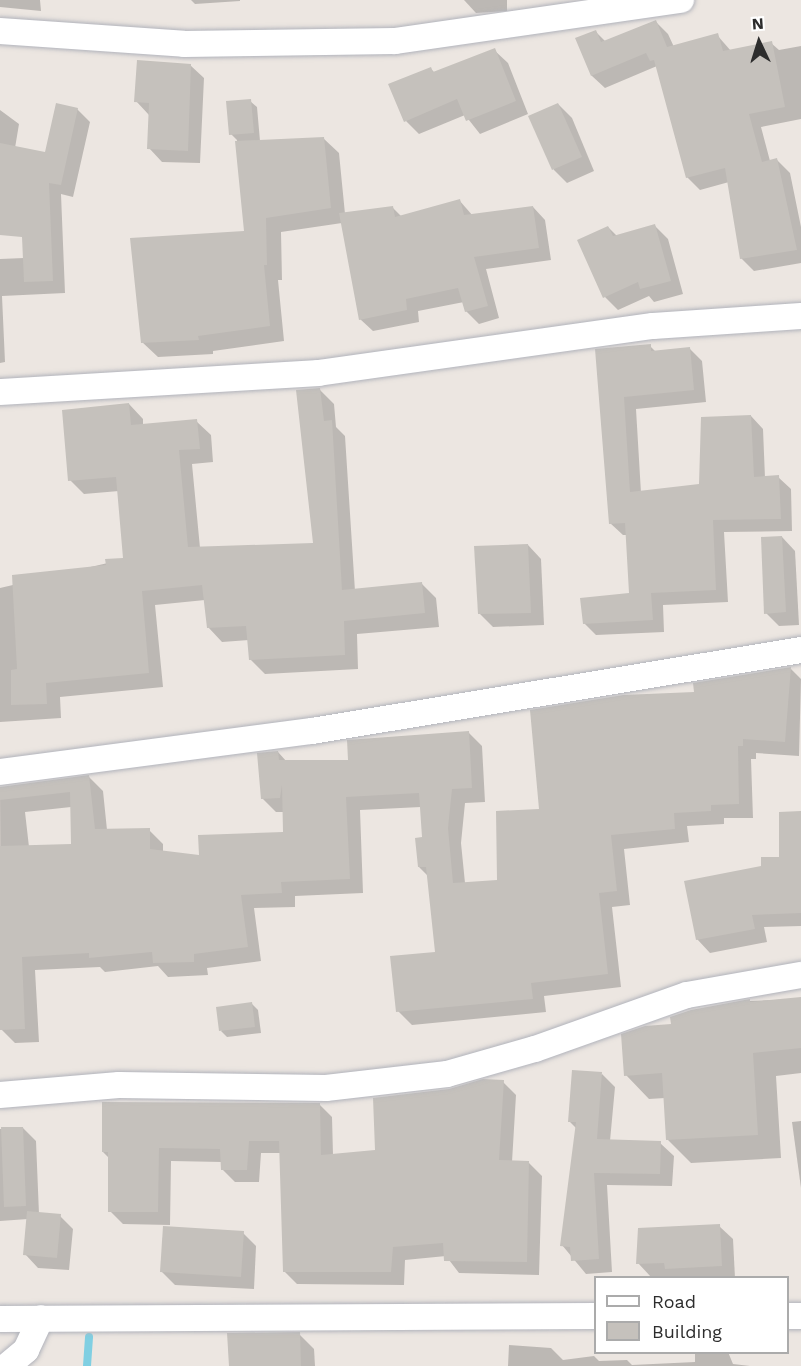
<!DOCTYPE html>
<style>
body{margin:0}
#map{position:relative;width:801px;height:1366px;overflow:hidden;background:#ece6e1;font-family:"Work Sans",sans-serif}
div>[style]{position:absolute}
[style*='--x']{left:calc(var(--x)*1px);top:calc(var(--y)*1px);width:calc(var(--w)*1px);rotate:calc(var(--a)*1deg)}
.shadow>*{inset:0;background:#0003}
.stream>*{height:8px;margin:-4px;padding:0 4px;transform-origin:4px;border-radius:4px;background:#80cfe2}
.building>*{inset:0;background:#c5c1bc}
.roads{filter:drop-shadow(0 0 2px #b1b3bb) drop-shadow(0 0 2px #b1b3bb)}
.minor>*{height:26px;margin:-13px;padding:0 13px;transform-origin:13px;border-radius:13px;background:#fff}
span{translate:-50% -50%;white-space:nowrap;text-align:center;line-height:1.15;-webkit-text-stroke:6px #fff;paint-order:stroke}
.legend{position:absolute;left:594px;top:1276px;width:195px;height:78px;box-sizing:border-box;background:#fff;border:2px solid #ababab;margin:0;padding:8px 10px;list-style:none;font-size:18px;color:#2d2d2d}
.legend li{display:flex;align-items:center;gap:12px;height:30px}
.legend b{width:30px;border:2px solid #ababab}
.north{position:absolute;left:729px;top:12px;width:60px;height:60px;-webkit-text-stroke:4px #fff;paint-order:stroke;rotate:356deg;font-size:16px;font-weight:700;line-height:24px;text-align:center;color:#2d2d2d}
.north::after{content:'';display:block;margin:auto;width:21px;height:27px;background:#2d2d2d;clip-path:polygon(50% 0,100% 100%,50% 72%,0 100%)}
</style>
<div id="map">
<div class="shadow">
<i style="clip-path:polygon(0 0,40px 0,41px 11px,0 7px)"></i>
<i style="clip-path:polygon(191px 0,240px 0,240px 1px,195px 4px)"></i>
<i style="clip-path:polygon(464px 0,507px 0,507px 11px,476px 13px)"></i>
<i style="clip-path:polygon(656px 22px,668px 34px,674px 47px,717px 35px,731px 51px,771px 43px,779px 50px,801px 46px,801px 119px,761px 127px,770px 161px,777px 160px,790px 173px,801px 227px,801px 263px,754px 271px,741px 258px,729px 182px,700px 190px,687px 177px,657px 66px,605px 88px,592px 76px,577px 39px,596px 32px,606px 42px)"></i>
<i style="clip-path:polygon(494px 50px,508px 63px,528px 114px,480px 134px,465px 115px,419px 134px,406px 121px,430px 68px,435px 73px)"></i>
<i style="clip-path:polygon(190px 65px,204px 78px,200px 163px,162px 162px,149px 148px,149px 115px,136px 101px)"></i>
<i style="clip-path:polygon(250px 101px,257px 107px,260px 141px,323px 138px,339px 153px,345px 214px,392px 207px,402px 217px,459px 200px,473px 216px,533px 207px,545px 220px,551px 260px,486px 269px,499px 318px,479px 324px,466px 311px,464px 302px,418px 311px,419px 322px,373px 331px,360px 319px,342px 223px,281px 232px,282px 280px,278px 280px,284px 341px,213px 351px,213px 354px,158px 357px,142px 342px,245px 232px,237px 140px,231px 134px)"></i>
<i style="clip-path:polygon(558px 104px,572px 118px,594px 171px,567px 183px,554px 170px,530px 116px)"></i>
<i style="clip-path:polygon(77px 109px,90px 122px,73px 197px,61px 194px,65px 293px,2px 296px,5px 362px,0 363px,0 259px,24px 258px,21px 191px,0 187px,0 110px,19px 124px,15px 148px,47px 154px)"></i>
<i style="clip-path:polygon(655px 226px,668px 239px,683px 294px,654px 302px,649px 296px,618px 310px,605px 297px,608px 227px,617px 236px)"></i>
<i style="clip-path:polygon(650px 346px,656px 352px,690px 349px,702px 361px,706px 402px,636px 409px,641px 493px,700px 485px,751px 416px,763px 429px,765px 478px,778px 477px,791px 489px,792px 531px,724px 532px,728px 602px,663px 605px,664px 632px,596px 635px,584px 623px,630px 595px,627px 535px,623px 535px,610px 523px,596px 351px)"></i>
<i style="clip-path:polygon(320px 390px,334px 404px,336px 427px,345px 436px,355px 591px,422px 584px,436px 598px,439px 627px,357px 634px,358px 669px,265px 674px,250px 659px,249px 640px,222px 642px,208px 627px,205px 600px,155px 605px,163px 687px,60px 697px,61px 718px,0 722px,0 588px,125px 559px,119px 491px,84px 494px,70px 480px,129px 404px,143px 419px,143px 426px,196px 421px,211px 435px,213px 462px,192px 464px,200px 548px,315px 544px)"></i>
<i style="clip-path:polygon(782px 537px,795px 551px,799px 625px,779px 626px,766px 613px)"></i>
<i style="clip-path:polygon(528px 545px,541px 559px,544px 625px,493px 627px,479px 613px)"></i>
<i style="clip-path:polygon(evenodd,791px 669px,801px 679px,799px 756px,756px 753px,756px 759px,751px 759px,753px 818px,724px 818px,724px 824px,687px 826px,689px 842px,624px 849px,630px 905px,612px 907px,621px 987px,544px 996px,546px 1012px,412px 1025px,398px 1011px,437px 953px,428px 876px,419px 867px,424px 838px,421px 807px,360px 810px,363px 893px,295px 896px,295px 907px,254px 908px,261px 961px,207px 968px,208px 975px,168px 977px,158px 966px,105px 972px,100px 967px,35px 970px,39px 1042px,15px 1043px,1px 1029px,0 788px,89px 777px,103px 791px,107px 830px,149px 830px,163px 844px,163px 852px,200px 856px,284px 833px,284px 812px,276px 812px,262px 798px,278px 752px,287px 762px,350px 761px,468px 732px,482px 746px,485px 802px,465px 803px,461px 843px,465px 883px,498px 881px,540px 811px,695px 694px,791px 669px,71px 807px,72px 845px,29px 847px,25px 812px,71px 807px)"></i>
<i style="clip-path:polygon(801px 813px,801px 926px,764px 927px,767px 942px,710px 953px,697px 939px,763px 867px,781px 858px)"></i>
<i style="clip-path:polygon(801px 999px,801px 1073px,776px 1076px,781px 1158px,691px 1163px,667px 1139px,665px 1098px,649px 1099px,626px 1075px,672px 1026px,750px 1001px)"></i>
<i style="clip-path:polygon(252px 1004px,258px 1010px,261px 1033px,227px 1037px,221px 1031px)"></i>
<i style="clip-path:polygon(602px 1074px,615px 1087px,610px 1141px,660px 1143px,674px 1156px,672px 1186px,607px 1185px,612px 1272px,586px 1274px,562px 1245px,577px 1129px,569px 1121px)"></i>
<i style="clip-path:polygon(503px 1082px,516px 1095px,512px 1162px,529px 1163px,542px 1176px,539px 1275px,459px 1273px,446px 1256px,405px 1260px,404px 1285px,297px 1284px,284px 1271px,281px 1153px,261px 1153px,259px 1182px,235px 1182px,222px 1169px,222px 1162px,171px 1161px,170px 1225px,123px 1224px,110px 1211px,110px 1159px,103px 1152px,319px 1104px,332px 1117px,333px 1155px,376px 1151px,449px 1090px)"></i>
<i style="clip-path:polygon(801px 1121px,801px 1188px,792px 1122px)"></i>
<i style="clip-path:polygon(23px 1128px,36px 1141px,39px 1214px,60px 1216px,73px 1229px,69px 1270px,38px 1268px,25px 1254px,28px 1219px,0 1221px,0 1129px)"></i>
<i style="clip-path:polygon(719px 1226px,733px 1239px,735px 1278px,651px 1277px,638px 1263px)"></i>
<i style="clip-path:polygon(243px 1233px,256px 1246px,254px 1289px,175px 1285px,162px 1272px)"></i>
<i style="clip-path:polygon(299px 1334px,314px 1349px,315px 1366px,231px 1366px)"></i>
<i style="clip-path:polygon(509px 1345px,551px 1348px,563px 1360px,594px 1356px,599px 1361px,627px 1360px,632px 1365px,695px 1362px,695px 1352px,728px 1352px,733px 1364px,750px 1366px,508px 1366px)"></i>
</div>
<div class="stream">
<i style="--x:87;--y:1366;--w:29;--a:-86"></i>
</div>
<div class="building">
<i style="clip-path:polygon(656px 20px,667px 47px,718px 33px,723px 51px,772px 41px,785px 107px,749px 114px,762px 162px,777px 158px,797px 250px,740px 259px,725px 168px,686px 178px,654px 60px,650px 61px,646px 53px,591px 76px,575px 38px,596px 30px,601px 42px)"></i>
<i style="clip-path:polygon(495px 48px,516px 101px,466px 121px,457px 99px,404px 122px,388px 84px,431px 67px,433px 72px)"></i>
<i style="clip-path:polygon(137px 60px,191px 64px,188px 151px,147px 149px,149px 103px,134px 102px)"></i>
<i style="clip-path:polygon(251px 99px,254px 133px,229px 135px,226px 101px)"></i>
<i style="clip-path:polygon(56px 103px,78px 108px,61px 185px,49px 183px,53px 281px,24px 282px,22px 237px,0 235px,0 143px,45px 152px)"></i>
<i style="clip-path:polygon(558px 103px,582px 157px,552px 170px,528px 116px)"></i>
<i style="clip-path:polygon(324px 137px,331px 208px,266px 218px,267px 265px,264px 265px,270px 326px,198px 336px,199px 340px,141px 343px,130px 238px,244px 231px,235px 141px)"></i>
<i style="clip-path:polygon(460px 199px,464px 215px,533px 206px,539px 248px,474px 257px,488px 306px,465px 312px,458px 288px,406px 299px,407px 310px,359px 320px,339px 213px,393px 206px,395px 217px)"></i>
<i style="clip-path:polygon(655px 224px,671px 281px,640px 289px,638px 282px,603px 298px,577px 240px,608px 226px,613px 236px)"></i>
<i style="clip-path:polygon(651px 344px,651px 351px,690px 347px,694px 390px,624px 397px,630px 492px,699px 484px,701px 417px,751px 415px,754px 477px,779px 475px,781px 519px,713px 520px,716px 590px,651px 593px,653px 620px,583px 624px,580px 598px,629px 593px,625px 523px,609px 524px,595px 349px)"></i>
<i style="clip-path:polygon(320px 388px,324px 421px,332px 420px,342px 590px,422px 582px,425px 613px,344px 621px,345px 655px,249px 660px,246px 626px,207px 628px,202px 585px,142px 591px,149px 673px,46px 683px,47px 704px,11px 705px,11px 670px,17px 669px,12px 575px,106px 565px,105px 559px,123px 558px,116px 477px,68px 481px,62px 410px,129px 403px,131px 425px,197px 419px,200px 449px,179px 450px,188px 547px,313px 543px,296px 390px)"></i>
<i style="clip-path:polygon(782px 536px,786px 612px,764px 614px,761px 537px)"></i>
<i style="clip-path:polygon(528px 544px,531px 613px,478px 614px,474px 546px)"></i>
<i style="clip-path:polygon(791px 667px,785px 742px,743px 739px,743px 746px,738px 746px,739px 804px,711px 805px,711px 811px,674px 813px,675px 829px,611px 835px,617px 891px,599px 893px,608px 974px,531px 983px,533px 999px,396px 1012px,390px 956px,435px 952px,426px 867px,418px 867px,415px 838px,422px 837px,419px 793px,346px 797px,350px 879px,281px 882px,282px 893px,241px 895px,248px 947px,194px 954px,194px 962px,153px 963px,152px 952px,89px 958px,89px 953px,22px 957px,25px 1029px,0 1030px,0 846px,71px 844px,70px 792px,0 800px,0 787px,89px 775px,95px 829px,150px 828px,150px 849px,199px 855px,198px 835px,283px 832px,282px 785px,280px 798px,261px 799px,257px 753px,278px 751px,279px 760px,348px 760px,347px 740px,469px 731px,472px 788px,452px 789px,448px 828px,453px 883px,497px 880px,496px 811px,539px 809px,530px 710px,623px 695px,694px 692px,693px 683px)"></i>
<i style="clip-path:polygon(801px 811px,801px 913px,752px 915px,755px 929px,696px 940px,684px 881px,761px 866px,761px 857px,779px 857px,779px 812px)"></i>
<i style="clip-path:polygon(801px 997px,801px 1048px,753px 1053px,758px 1135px,666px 1140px,662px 1073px,624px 1076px,621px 1034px,645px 1026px,671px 1024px,670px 1017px,691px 1010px,750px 999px,750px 1002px)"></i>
<i style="clip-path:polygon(252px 1002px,255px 1027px,219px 1031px,216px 1007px)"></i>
<i style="clip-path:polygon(572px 1070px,602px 1072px,597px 1139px,661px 1141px,660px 1174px,594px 1173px,599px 1259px,571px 1261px,570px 1247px,560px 1246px,576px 1122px,568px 1122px)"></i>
<i style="clip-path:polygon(483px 1079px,504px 1080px,499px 1160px,529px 1161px,527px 1262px,444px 1261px,443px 1243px,393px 1247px,391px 1272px,283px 1272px,279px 1141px,249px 1141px,247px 1170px,221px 1170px,220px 1149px,159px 1148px,158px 1212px,108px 1212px,108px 1152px,102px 1152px,102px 1102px,320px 1103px,321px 1155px,375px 1150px,373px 1098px,449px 1089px)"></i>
<i style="clip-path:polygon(1px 1127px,23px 1127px,26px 1206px,4px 1207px)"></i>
<i style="clip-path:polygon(27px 1211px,61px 1214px,57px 1258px,23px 1255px)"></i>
<i style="clip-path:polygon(720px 1224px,722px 1266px,665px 1269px,664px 1263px,636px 1264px,638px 1228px)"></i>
<i style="clip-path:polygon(163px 1226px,244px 1231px,241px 1277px,160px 1272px)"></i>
<i style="clip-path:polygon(300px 1332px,301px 1366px,229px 1366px,227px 1333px)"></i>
</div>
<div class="roads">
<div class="minor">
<i style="--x:0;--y:31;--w:184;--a:4"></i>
<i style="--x:184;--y:44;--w:211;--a:-0.8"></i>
<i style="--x:395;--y:41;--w:289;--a:-8.2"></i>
<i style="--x:0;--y:392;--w:319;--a:-3.4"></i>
<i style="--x:318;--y:373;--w:338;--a:-8"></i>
<i style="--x:653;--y:326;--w:148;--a:-3.9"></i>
<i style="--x:0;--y:772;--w:315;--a:-7.5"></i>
<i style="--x:312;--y:731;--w:496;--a:-9.4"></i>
<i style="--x:0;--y:1095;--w:119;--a:-4.8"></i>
<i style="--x:119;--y:1085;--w:207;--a:0.8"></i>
<i style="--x:326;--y:1088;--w:122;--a:-6.6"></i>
<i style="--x:447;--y:1074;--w:91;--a:-15.9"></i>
<i style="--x:535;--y:1049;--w:161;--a:-19.6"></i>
<i style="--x:687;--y:995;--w:116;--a:-10"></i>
<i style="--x:788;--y:1316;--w:13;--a:0"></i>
<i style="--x:0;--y:1319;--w:596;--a:-0.29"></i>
<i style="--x:7;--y:1366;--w:25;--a:-40"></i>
<i style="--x:26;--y:1350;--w:35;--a:-65"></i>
</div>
</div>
<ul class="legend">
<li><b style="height:8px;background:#fff"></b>Road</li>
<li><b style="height:16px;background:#c5c1bc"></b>Building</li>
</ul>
<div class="north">N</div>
</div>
